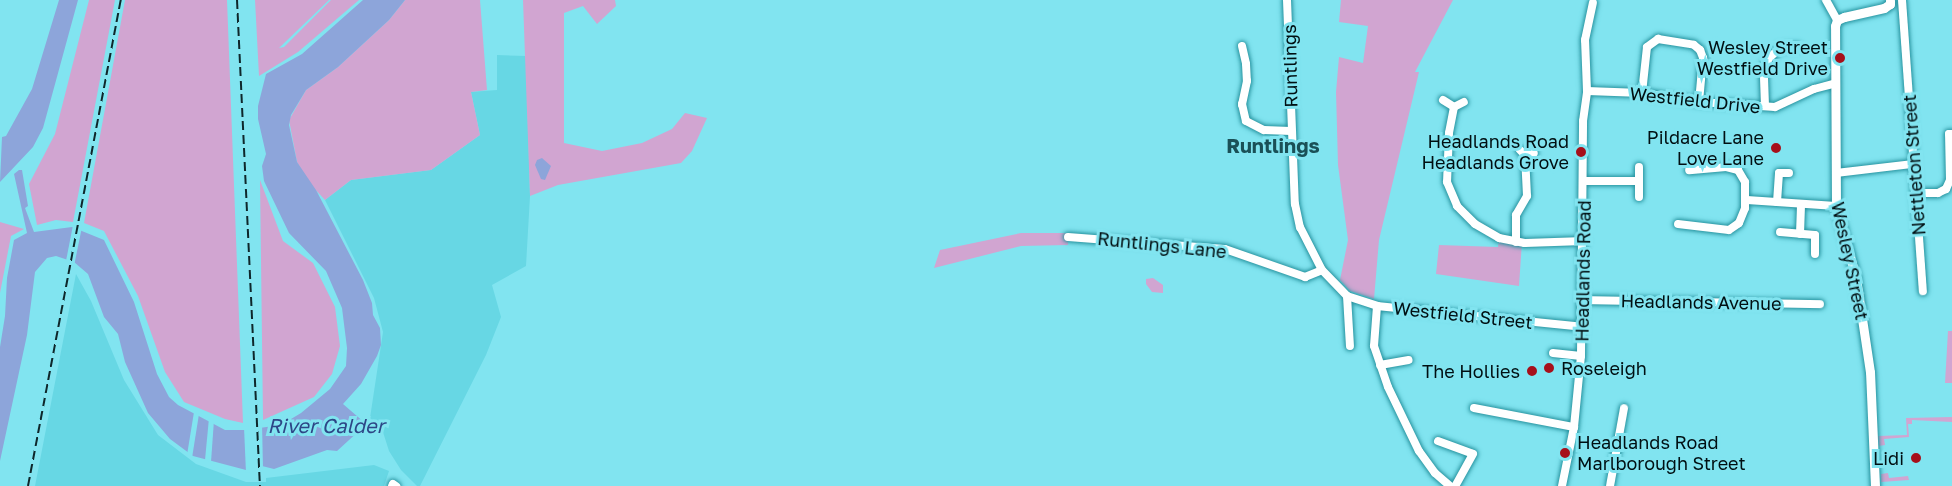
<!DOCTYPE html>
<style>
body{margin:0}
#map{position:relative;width:1952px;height:486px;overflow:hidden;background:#81e4f0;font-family:"Golos Text",sans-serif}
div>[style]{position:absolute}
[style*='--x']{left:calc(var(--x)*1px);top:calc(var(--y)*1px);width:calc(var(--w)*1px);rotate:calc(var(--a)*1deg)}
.built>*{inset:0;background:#67d7e4}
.green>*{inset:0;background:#d1a5d1}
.water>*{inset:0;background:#8da5da}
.pier>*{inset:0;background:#81e4f0}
.roads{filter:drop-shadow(0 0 2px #27939f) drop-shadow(0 0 2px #27939f)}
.minor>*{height:8px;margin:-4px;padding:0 4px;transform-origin:4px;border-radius:4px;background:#fff}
.tertiary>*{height:9px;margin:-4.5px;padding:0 4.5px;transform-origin:4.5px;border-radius:4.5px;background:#fff}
.rail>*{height:2px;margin-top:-1px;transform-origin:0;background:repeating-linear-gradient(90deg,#0e272b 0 9px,transparent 0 13.5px)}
.dots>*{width:16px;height:16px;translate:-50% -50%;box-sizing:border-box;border:3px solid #81e4f0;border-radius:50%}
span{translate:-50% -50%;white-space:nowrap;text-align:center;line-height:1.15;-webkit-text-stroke:6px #81e4f0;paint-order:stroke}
.poi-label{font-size:18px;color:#000f12}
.right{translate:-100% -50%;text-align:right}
.left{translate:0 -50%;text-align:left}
.street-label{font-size:18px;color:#000f12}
.neighbourhood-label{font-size:20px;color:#1a5057;font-weight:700}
.water-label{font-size:20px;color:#2d4686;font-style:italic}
</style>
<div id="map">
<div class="built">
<i style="clip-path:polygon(497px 55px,526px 56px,530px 196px,526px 266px,492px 285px,501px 317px,486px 355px,420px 486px,417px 486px,401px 470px,389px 451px,382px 429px,370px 418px,383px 332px,374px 298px,325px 200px,351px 180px,431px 170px,480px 135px,471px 92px,497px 90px)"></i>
<i style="clip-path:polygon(76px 274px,91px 301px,124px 380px,158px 435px,196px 464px,246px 482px,266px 482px,266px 478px,374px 465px,389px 471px,384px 486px,35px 486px)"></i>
</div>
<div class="green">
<i style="clip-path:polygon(89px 0,115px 0,73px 222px,56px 220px,37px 225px,29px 184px,55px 134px)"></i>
<i style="clip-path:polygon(125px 0,227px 0,243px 423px,225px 419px,184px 402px,165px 372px,138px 296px,104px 231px,84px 223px)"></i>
<i style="clip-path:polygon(255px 0,329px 0,279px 48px,284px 47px,331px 0,359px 0,298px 52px,259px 76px)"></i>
<i style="clip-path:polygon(405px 0,480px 0,487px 90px,471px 92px,480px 135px,431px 170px,351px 180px,325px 200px,311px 185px,297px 162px,289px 120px,306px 90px,338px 67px,389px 20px)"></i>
<i style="clip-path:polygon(523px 0,615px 0,616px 6px,597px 24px,583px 6px,564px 13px,564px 143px,602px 151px,642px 143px,672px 129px,685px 113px,707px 118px,692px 151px,681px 163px,558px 185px,530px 196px)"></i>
<i style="clip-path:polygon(1341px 0,1453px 0,1415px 72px,1419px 72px,1379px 240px,1374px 299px,1350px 291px,1340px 280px,1348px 240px,1338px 165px,1336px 92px,1339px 57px,1363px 63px,1368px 26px,1339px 22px)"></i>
<i style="clip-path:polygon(260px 180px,283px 241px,313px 263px,335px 307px,340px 346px,332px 374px,314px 397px,263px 420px)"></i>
<i style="clip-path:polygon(0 222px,24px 229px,11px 236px,0 293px)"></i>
<i style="clip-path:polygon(1021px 233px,1069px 233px,1068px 245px,1021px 246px,934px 268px,940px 250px)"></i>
<i style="clip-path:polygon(1499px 238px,1522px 242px,1519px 286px,1436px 274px,1439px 245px,1498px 247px)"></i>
<i style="clip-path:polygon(1153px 278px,1163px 285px,1163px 293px,1152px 292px,1146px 284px,1146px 279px)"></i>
<i style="clip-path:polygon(1948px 331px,1952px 331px,1952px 383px,1945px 383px)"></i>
<i style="clip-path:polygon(1952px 417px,1952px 422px,1912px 420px,1912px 424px,1908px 424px,1909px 437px,1884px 439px,1885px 445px,1879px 446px,1878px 436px,1907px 435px,1906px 418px)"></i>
<i style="clip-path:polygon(1888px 473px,1889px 478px,1908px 476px,1909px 480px,1881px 482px,1881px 474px)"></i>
</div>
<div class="water">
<i style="clip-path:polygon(59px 0,78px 0,43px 128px,33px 147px,0 182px,2px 137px,6px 136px,32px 89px)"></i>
<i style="clip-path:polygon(363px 0,405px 0,389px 20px,338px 67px,306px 90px,291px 115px,289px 125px,297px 162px,316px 190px,363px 280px,372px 303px,373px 315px,380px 328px,381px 345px,377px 356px,361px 384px,343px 404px,365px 423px,360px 430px,337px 451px,327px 450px,274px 469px,262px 466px,246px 470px,193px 456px,170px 439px,148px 413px,125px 362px,118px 334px,104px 317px,88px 274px,74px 262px,56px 256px,47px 258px,35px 272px,27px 335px,0 461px,0 347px,5px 316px,7px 278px,14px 240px,27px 233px,14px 174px,19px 170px,22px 170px,28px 206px,25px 208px,34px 232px,72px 227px,104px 240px,134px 302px,157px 374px,169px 397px,178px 405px,225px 430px,244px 430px,281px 425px,301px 413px,330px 389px,346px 366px,347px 348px,342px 308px,326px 271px,289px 233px,264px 181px,262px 166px,266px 154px,258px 119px,258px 106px,266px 74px,302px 54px)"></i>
<i style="clip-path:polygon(542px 158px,551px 166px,545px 180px,541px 179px,535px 165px,537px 160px)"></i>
</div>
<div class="pier">
<i style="clip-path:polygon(73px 225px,82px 227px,74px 266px,66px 261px)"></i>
<i style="clip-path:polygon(194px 412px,199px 414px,192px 458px,187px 455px)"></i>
<i style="clip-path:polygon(209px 418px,214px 420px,211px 462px,205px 460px)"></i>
<i style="clip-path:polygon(262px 423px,263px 469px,246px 473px,244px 427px)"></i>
</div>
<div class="roads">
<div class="minor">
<i style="--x:1287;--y:0;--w:204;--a:87.8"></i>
<i style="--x:1295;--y:204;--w:24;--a:78"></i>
<i style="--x:1300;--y:227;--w:48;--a:62.9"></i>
<i style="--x:1322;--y:270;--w:36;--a:46"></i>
<i style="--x:1347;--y:296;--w:32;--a:18"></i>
<i style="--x:1377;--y:306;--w:206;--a:5.8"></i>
<i style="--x:1826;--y:0;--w:23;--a:61"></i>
<i style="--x:1902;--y:0;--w:292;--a:85.9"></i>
<i style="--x:1242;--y:46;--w:18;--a:77"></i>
<i style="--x:1246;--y:64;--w:17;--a:87"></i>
<i style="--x:1247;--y:81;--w:24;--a:102"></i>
<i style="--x:1242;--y:104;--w:17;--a:77"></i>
<i style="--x:1246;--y:121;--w:20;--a:27"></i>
<i style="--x:1264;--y:130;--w:27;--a:2"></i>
<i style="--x:1587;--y:91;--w:55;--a:2.1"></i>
<i style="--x:1642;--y:93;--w:58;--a:9"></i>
<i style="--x:1699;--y:102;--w:76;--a:3.8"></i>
<i style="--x:1775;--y:107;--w:43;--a:-24.8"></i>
<i style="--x:1814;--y:89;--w:20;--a:-15"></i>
<i style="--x:1642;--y:93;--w:46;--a:-83.8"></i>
<i style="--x:1647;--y:47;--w:14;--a:-36"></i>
<i style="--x:1658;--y:39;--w:36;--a:9"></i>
<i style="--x:1694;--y:45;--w:8;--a:40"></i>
<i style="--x:1700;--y:50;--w:9;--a:69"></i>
<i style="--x:1703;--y:58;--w:44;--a:95.2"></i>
<i style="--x:1443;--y:100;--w:13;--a:32"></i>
<i style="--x:1454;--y:107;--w:11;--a:-27"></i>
<i style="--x:1765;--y:106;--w:38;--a:-92"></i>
<i style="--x:1764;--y:68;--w:11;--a:-63"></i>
<i style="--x:1769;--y:58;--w:15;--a:-42"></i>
<i style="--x:1780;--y:48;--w:18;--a:-3"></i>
<i style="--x:1454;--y:107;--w:26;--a:101"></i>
<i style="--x:1449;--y:133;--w:49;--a:92.3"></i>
<i style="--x:1447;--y:182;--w:26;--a:67"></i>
<i style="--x:1457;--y:206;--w:25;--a:45"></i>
<i style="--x:1475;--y:224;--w:28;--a:30"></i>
<i style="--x:1499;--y:238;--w:26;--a:11"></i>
<i style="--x:1525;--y:243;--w:59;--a:-1.9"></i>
<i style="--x:1520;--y:150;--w:7;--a:45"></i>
<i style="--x:1525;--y:155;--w:9;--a:-13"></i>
<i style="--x:1836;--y:173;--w:78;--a:-6.7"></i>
<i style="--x:1584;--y:181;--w:55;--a:0"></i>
<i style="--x:1915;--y:193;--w:23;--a:0"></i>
<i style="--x:1938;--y:193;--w:9;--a:-27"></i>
<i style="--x:1946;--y:189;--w:10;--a:-66"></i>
<i style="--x:1950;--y:180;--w:46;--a:-91.2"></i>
<i style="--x:1949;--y:134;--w:3;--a:0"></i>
<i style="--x:1639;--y:197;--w:30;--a:-90"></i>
<i style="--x:1747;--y:200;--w:89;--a:3.9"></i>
<i style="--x:1777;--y:202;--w:29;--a:-86"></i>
<i style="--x:1779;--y:173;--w:10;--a:0"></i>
<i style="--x:1678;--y:224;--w:51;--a:6.7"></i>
<i style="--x:1729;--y:230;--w:12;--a:-35"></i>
<i style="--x:1739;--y:223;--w:16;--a:-68"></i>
<i style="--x:1745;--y:208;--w:26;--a:-90"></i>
<i style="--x:1745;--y:182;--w:14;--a:-120"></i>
<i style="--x:1738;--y:170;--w:12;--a:-166"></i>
<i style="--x:1726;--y:167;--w:37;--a:175"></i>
<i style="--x:1780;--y:232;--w:35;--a:5"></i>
<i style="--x:1815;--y:235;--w:19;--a:90"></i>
<i style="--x:1800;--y:234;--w:30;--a:-88"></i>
<i style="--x:1068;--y:237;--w:157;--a:4.4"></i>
<i style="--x:1225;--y:249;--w:85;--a:19.3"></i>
<i style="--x:1305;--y:277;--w:18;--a:-22"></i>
<i style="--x:1516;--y:242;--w:27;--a:-90"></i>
<i style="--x:1516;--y:215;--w:22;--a:-60"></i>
<i style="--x:1527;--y:196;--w:41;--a:-92.8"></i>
<i style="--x:1347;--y:296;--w:50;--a:86.6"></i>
<i style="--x:1583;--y:300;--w:237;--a:1"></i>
<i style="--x:1377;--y:306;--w:40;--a:94.3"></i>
<i style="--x:1374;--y:346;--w:43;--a:71.1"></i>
<i style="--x:1388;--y:387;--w:71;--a:64.2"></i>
<i style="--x:1419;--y:451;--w:27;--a:54"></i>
<i style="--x:1435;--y:473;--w:20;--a:41"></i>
<i style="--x:1553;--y:353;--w:28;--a:6"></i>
<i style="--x:1380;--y:365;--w:29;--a:-10"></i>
<i style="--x:1474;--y:408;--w:102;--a:10.8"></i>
<i style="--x:1438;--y:441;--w:37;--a:20"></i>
<i style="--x:1473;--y:454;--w:37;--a:119"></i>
<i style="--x:392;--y:486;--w:2;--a:-63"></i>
<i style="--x:393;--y:484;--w:4;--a:34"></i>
<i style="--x:1562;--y:486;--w:60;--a:-78.5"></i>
<i style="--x:1574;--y:427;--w:71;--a:-84.4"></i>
<i style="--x:1581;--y:356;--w:235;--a:-89.5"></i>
<i style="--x:1583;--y:121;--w:30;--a:-82"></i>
<i style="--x:1587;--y:91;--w:51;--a:-92.2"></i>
<i style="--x:1585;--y:40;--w:38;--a:-78"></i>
<i style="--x:1610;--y:486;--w:79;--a:-79.8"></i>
</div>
<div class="tertiary">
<i style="--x:1875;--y:486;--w:114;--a:-92.5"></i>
<i style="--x:1870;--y:372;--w:95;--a:-98.5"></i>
<i style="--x:1856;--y:278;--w:75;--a:-105.5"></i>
<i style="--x:1836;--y:206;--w:180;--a:-90.3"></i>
<i style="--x:1835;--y:26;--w:6;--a:-72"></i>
<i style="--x:1837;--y:20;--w:8;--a:-23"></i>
<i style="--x:1844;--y:17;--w:41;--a:-12.7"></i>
<i style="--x:1884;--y:8;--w:7;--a:-34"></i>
<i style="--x:1890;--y:4;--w:4;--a:-90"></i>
</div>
</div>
<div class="rail">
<i style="--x:237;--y:0;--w:487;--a:87.3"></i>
<i style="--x:28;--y:486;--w:495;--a:-79.2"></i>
</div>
<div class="dots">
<i style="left:1840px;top:58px;background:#a60f1a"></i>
<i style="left:1776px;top:148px;background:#a60f1a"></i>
<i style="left:1581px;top:152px;background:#a60f1a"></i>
<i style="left:1549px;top:368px;background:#a60f1a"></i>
<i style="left:1532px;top:371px;background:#a60f1a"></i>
<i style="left:1565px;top:453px;background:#a60f1a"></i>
<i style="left:1916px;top:458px;background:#a60f1a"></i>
</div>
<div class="poi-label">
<span class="right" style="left:1828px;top:58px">Wesley Street<br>Westfield Drive</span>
<span class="right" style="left:1764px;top:148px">Pildacre Lane<br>Love Lane</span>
<span class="right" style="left:1569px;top:152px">Headlands Road<br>Headlands Grove</span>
<span class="left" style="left:1561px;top:368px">Roseleigh</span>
<span class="right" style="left:1520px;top:371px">The Hollies</span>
<span class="left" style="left:1577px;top:453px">Headlands Road<br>Marlborough Street</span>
<span class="right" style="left:1904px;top:458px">Lidi</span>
</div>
<div class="street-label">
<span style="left:1290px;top:66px;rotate:-91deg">Runtlings</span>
<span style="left:1695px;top:100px;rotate:6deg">Westfield Drive</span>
<span style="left:1914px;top:165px;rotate:-94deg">Nettleton Street</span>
<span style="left:1162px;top:245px;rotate:6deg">Runtlings Lane</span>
<span style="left:1850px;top:261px;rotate:78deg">Wesley Street</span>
<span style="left:1583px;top:271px;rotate:-89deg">Headlands Road</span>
<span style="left:1701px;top:302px;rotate:1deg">Headlands Avenue</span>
<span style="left:1463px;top:315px;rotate:6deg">Westfield Street</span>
</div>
<div class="neighbourhood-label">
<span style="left:1273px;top:145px">Runtlings</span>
</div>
<div class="water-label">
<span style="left:326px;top:425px">River Calder</span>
</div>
</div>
